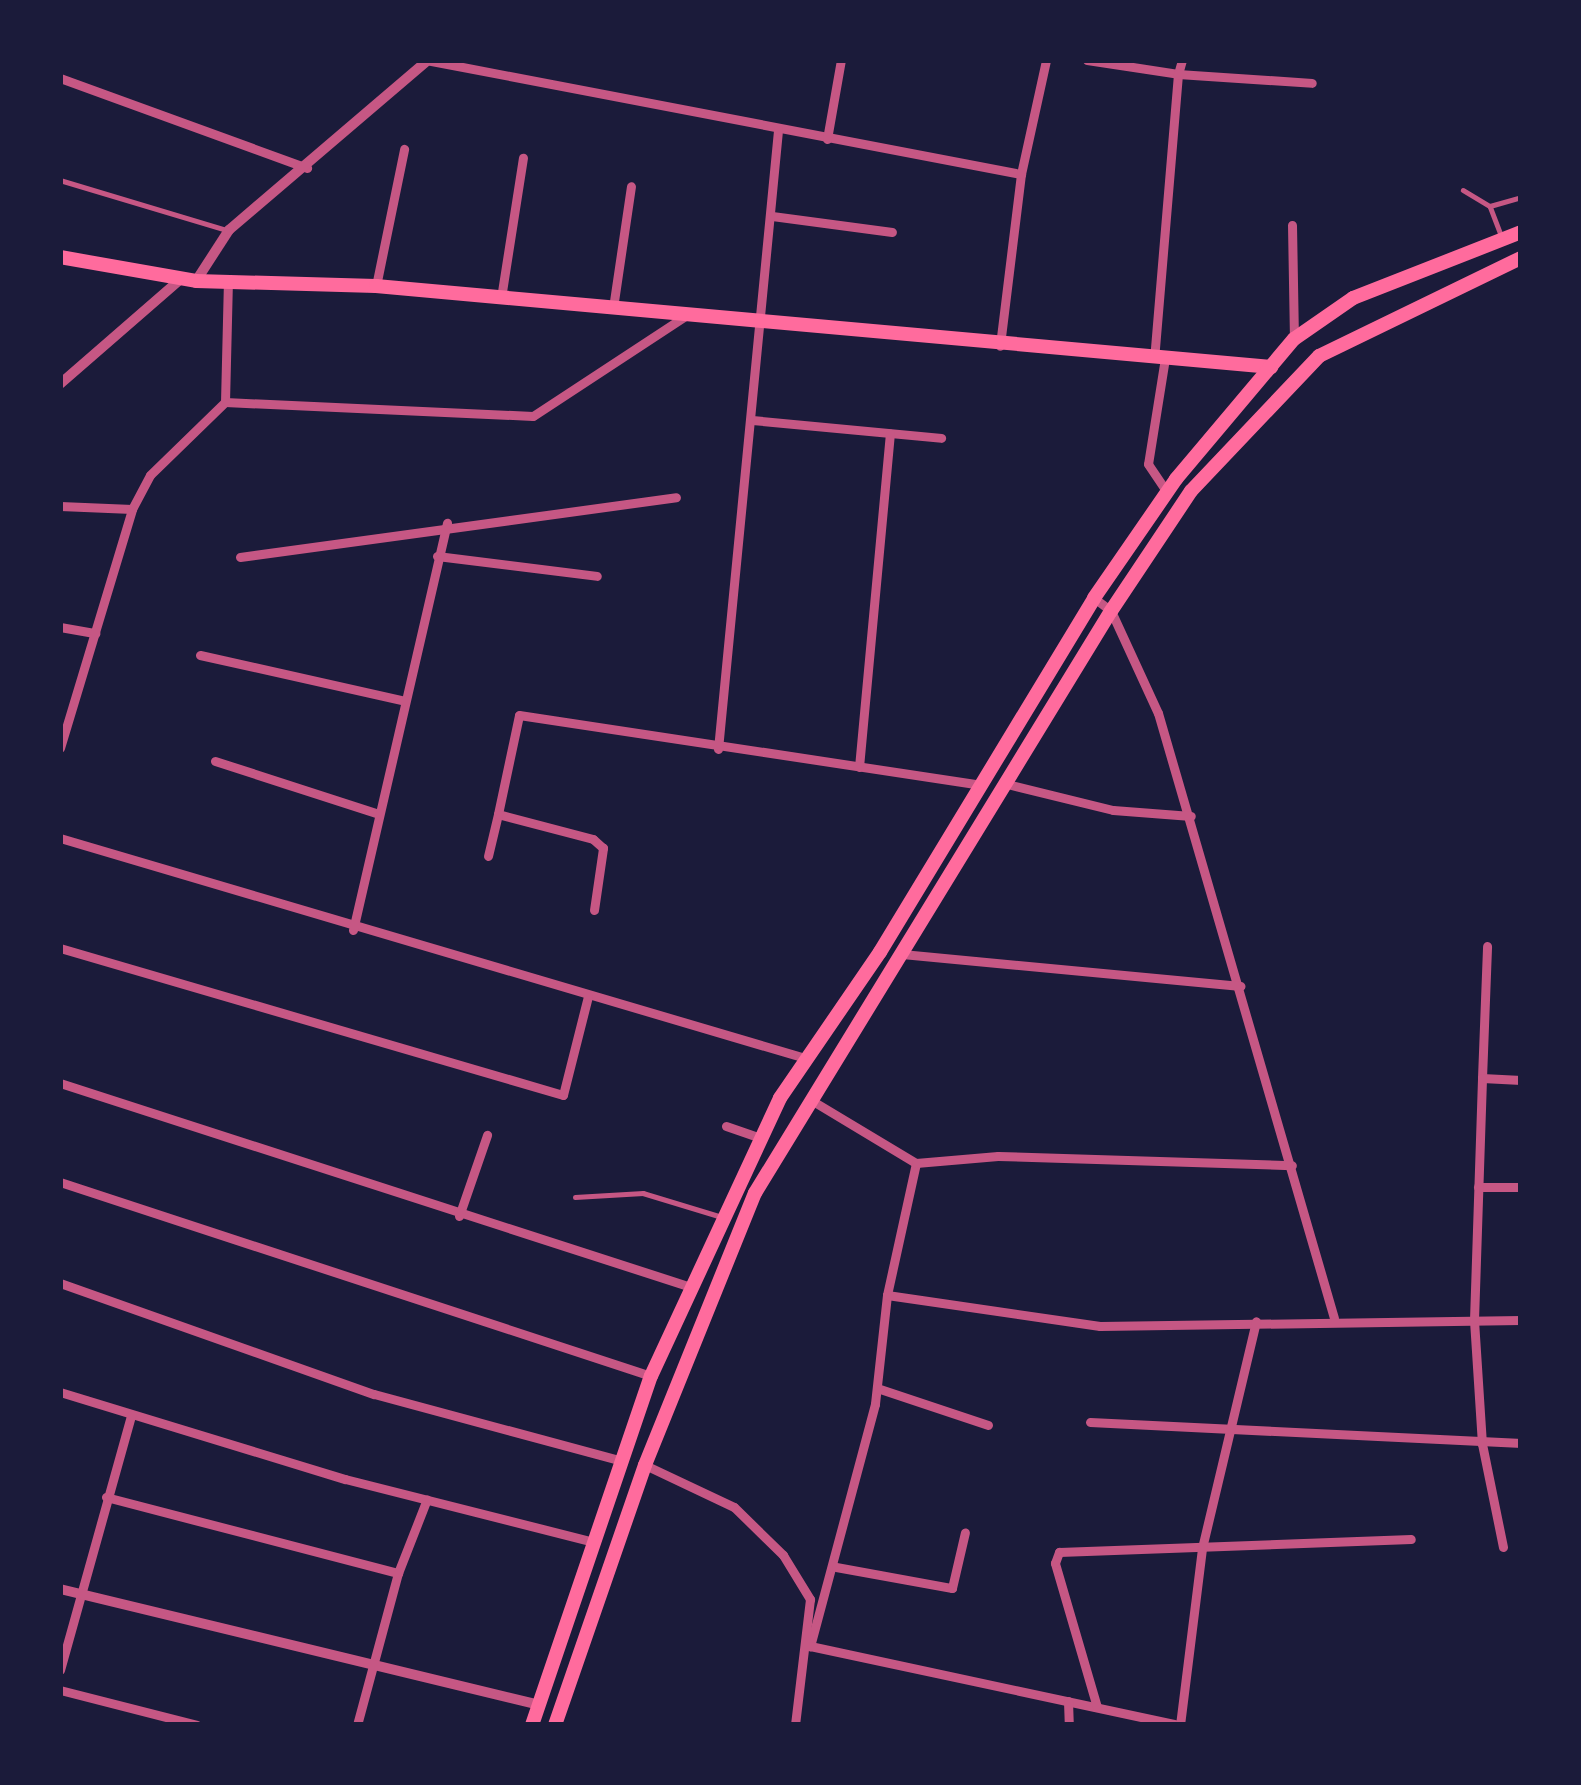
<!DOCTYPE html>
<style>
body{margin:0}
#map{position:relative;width:1581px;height:1785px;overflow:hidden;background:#1b1b3a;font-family:"DM Sans",sans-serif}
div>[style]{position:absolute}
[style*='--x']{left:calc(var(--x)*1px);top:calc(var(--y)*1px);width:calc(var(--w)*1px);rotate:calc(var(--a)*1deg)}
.service>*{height:4.5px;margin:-2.25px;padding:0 2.25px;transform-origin:2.25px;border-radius:2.25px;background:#c65784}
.minor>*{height:9px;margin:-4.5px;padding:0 4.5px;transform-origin:4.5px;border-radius:4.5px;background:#c65784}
.tertiary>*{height:10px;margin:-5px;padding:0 5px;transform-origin:5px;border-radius:5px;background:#c65784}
.primary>*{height:14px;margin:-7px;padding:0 7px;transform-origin:7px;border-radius:7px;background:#ff6b9d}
span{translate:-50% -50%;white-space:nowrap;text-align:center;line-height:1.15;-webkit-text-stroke:9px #1b1b3a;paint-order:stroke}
.frame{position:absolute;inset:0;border:63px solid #1b1b3a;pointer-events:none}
</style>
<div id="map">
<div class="service">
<i style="--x:60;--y:180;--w:174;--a:16.7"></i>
<i style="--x:1463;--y:190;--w:31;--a:31"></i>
<i style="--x:1490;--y:206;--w:32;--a:-16"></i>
<i style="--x:1490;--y:206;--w:30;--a:69"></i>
<i style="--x:575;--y:1197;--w:68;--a:-3.4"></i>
<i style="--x:643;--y:1193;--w:83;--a:16.9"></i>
</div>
<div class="minor">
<i style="--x:426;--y:60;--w:606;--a:10.85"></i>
<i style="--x:1021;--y:174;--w:173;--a:97"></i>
<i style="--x:1087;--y:60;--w:92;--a:8.7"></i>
<i style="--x:1178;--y:74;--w:284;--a:94.8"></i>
<i style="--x:1182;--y:60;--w:15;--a:106"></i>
<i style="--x:1178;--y:74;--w:134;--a:3.8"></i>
<i style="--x:60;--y:78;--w:263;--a:20"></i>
<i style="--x:827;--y:139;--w:80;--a:-80"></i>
<i style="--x:1021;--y:174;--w:117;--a:-77.6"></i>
<i style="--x:772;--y:216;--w:121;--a:7.6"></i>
<i style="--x:1292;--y:225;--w:114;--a:89"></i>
<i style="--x:376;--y:286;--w:140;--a:-78.4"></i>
<i style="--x:501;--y:298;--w:142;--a:-81.1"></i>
<i style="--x:613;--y:308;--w:123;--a:-81.6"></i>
<i style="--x:1165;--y:358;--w:107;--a:99.1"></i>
<i style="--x:1148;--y:464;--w:34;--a:56"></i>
<i style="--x:225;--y:402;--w:308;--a:2.6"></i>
<i style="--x:533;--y:416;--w:184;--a:-33.3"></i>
<i style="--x:752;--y:420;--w:190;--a:5.4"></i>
<i style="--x:60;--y:506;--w:72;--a:2.4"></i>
<i style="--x:437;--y:556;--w:161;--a:7.1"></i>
<i style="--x:240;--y:557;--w:440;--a:-7.8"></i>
<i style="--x:1094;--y:598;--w:21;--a:37"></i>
<i style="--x:1111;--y:611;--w:112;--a:65.3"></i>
<i style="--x:1158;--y:713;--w:630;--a:73.78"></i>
<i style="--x:60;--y:627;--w:36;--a:10"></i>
<i style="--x:200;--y:655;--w:210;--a:12.6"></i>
<i style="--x:60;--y:748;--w:250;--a:-73.2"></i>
<i style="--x:132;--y:509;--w:38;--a:-62"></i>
<i style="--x:150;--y:475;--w:105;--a:-44.2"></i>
<i style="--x:225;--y:402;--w:119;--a:-88.6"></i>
<i style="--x:718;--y:749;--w:622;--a:-84.46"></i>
<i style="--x:215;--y:761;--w:169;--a:17.9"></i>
<i style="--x:859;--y:767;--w:335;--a:-84.7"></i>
<i style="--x:1007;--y:784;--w:109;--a:13.8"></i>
<i style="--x:1113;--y:810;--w:78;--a:4.4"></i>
<i style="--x:60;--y:838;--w:777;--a:16.45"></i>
<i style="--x:488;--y:856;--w:43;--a:-76.6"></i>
<i style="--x:594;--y:910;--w:63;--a:-81.7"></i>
<i style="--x:603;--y:848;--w:13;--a:-138"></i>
<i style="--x:593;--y:839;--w:98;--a:-165.3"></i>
<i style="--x:498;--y:814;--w:101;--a:-78"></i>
<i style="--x:519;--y:715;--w:468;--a:8.6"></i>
<i style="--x:353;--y:930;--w:418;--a:-77"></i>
<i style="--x:60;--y:948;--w:524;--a:16.29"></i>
<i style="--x:563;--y:1095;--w:102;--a:-75.8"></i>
<i style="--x:902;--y:954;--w:340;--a:5.4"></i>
<i style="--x:1482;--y:1078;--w:132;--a:-87.8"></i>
<i style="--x:60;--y:1083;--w:663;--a:17.92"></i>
<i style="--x:811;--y:1100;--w:122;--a:31"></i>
<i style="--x:916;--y:1163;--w:135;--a:102.4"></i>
<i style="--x:887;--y:1295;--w:110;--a:96.3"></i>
<i style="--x:875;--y:1404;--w:251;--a:105"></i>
<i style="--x:810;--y:1646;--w:378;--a:12.1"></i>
<i style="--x:726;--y:1126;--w:36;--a:19"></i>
<i style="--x:916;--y:1163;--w:82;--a:-4.9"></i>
<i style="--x:998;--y:1156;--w:294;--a:1.8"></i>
<i style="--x:60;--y:1182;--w:622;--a:18.17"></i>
<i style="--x:1478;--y:1187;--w:43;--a:0"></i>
<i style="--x:459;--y:1216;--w:86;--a:-70.9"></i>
<i style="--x:60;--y:1283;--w:333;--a:19.5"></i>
<i style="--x:374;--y:1394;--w:253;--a:15.1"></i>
<i style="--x:887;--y:1295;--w:215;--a:8.3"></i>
<i style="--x:1100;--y:1326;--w:421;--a:-0.8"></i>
<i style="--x:877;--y:1388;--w:117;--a:18.4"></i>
<i style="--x:60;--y:1392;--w:298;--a:17"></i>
<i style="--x:345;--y:1479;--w:253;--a:14.2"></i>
<i style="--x:1090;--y:1422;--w:432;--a:2.8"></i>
<i style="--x:645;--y:1465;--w:98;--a:25.3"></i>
<i style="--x:734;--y:1507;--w:69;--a:44.4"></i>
<i style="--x:783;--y:1555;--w:52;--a:58.5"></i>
<i style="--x:810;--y:1599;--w:127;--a:96.8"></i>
<i style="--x:106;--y:1497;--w:302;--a:14.6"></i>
<i style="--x:1503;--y:1547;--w:105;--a:-101.5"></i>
<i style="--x:1482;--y:1444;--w:124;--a:-93.7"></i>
<i style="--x:1474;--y:1320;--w:242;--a:-88.1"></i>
<i style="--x:1482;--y:1078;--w:39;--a:3"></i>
<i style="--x:836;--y:1567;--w:118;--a:10.3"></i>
<i style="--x:952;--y:1588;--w:57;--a:-76.9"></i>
<i style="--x:60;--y:1670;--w:265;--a:-74.4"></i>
<i style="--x:60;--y:1690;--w:141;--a:14.3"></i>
<i style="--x:1068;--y:1701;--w:24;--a:88"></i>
<i style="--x:1097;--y:1707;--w:150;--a:-106.3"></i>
<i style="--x:1055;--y:1563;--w:12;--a:-70"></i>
<i style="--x:1059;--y:1552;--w:352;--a:-2.1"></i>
<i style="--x:357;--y:1725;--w:157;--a:-74.9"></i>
<i style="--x:398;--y:1573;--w:79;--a:-68.6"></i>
<i style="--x:1180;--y:1725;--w:178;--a:-82.9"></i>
<i style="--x:1202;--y:1548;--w:233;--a:-76.6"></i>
</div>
<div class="tertiary">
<i style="--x:196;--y:281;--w:61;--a:-57.1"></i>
<i style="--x:229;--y:230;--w:262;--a:-40.5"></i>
<i style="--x:60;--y:384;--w:160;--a:-41"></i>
<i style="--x:60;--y:1589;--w:492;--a:13.6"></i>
</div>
<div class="primary">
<i style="--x:60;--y:257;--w:138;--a:10"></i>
<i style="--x:196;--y:281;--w:180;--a:1.6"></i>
<i style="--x:376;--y:286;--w:899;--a:5.17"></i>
<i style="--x:532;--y:1725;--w:369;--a:-71.2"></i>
<i style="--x:651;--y:1376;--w:306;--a:-65.1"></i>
<i style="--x:780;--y:1098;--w:177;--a:-55.6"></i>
<i style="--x:880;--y:952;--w:414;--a:-58.8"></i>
<i style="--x:1094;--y:598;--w:145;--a:-55.4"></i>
<i style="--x:1176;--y:479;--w:183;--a:-49.9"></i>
<i style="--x:1294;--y:339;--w:72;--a:-34.8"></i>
<i style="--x:1353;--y:298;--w:180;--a:-21.4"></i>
<i style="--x:555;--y:1725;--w:275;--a:-70.9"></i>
<i style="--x:645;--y:1465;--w:293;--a:-68"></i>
<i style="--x:755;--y:1193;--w:682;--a:-58.55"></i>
<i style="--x:1111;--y:611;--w:144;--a:-56.3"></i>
<i style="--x:1191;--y:491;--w:186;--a:-46.5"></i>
<i style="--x:1319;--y:356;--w:225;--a:-25.9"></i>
</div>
<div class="frame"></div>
</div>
